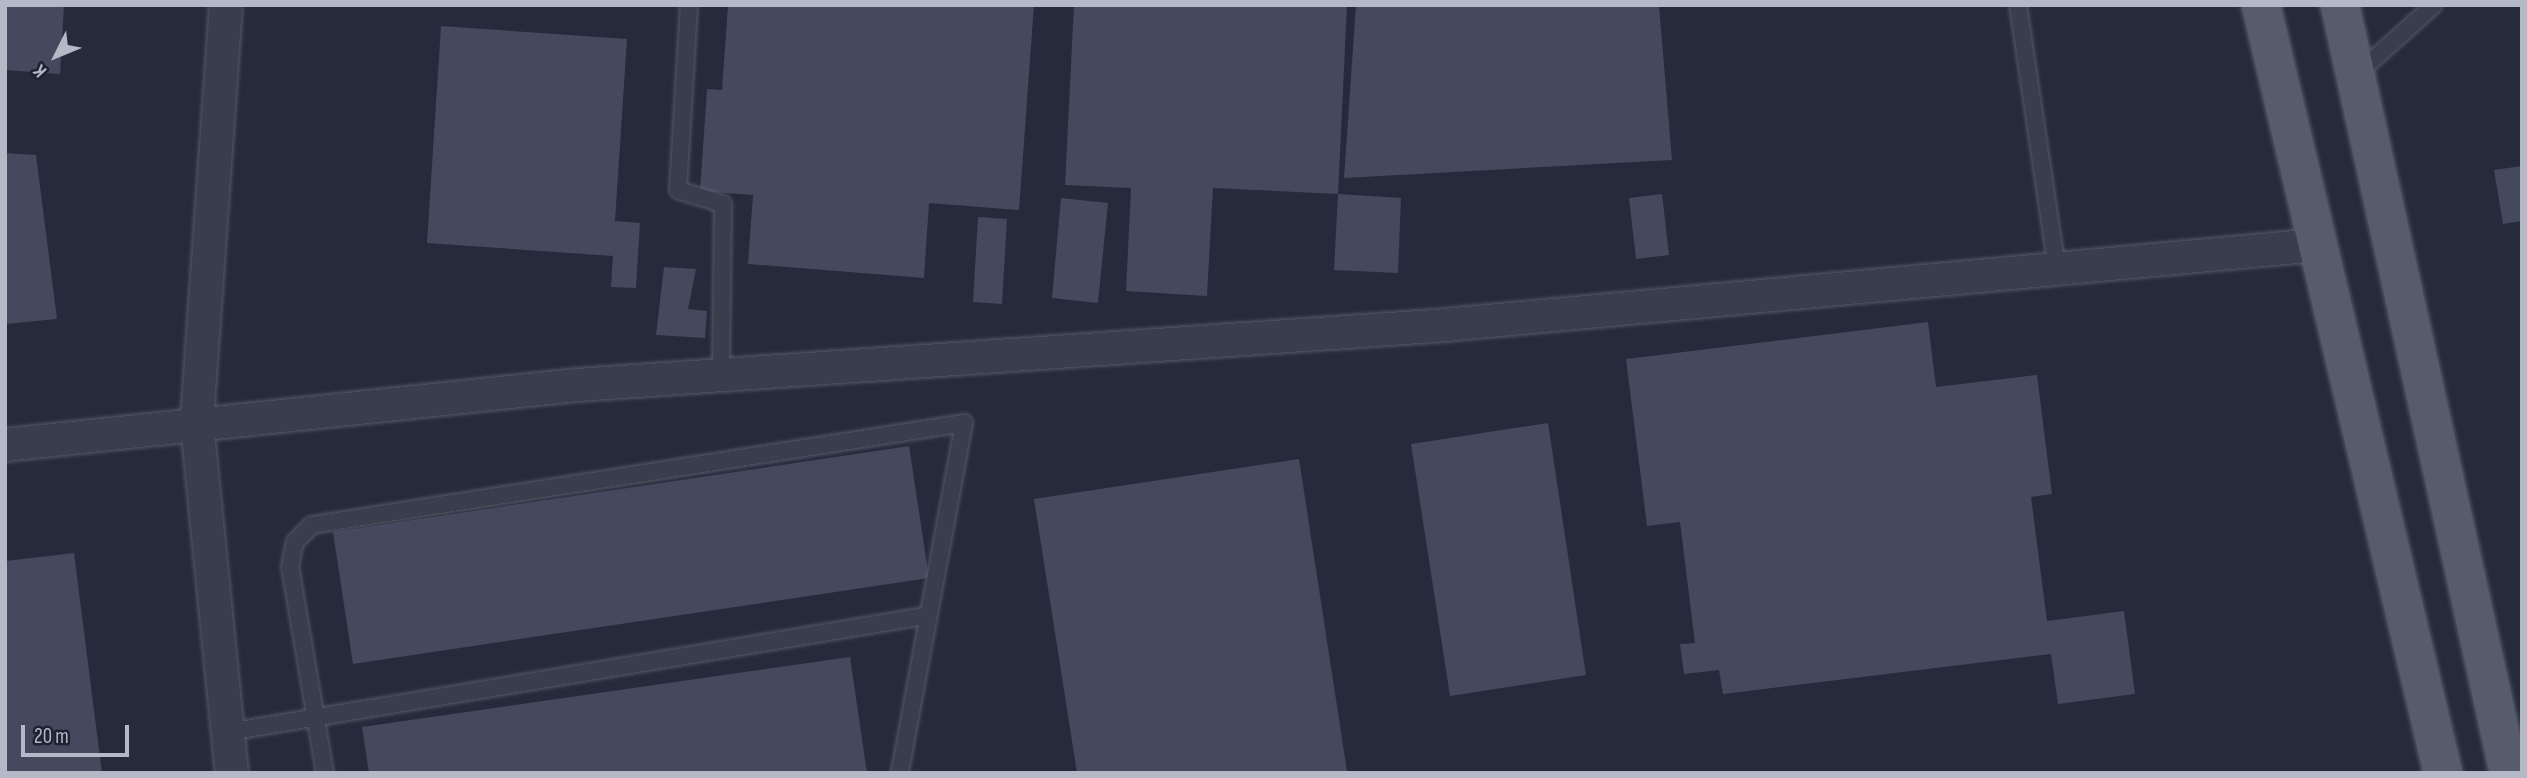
<!DOCTYPE html>
<style>
body{margin:0}
#map{position:relative;width:2527px;height:778px;overflow:hidden;background:#262a3b;font-family:"Sofia Sans Condensed",sans-serif}
div>[style]{position:absolute}
[style*='--x']{left:calc(var(--x)*1px);top:calc(var(--y)*1px);width:calc(var(--w)*1px);rotate:calc(var(--a)*1deg)}
.building>*{inset:0;background:#45495d}
.roads{filter:drop-shadow(0 0 2px #545867) drop-shadow(0 0 2px #545867)}
.lane>*{height:16px;margin:-8px;padding:0 8px;transform-origin:8px;border-radius:8px;background:#393d4c}
.street>*{height:32px;margin:-16px;padding:0 16px;transform-origin:16px;border-radius:16px;background:#393d4c}
.primary>*{height:38px;margin:-19px;padding:0 19px;transform-origin:19px;border-radius:19px;background:#585b6c}
span{translate:-50% -50%;white-space:nowrap;text-align:center;line-height:1.15;-webkit-text-stroke:5px #1e2231;paint-order:stroke}
.frame{position:absolute;inset:0;border:7px solid #b5b8c7;pointer-events:none}
.north{position:absolute;left:21px;top:21px;width:70px;height:70px;-webkit-text-stroke:5px #1e2231;paint-order:stroke;rotate:227deg;font-size:19px;font-weight:700;line-height:28px;text-align:center;color:#b5b8c7}
.north::after{content:'';display:block;margin:auto;width:24px;height:32px;background:#b5b8c7;clip-path:polygon(50% 0,100% 100%,50% 72%,0 100%)}
.scale{position:absolute;left:21px;top:725px;width:108px;height:32px;box-sizing:border-box;border:4px solid #b5b8c7;border-top:0;padding-left:9px;font-size:21px;line-height:24px;white-space:nowrap;color:#b5b8c7;-webkit-text-stroke:5px #1e2231;paint-order:stroke}
</style>
<div id="map">
<div class="building">
<i style="clip-path:polygon(5px 5px,64px 5px,60px 74px,5px 70px)"></i>
<i style="clip-path:polygon(728px 5px,1034px 5px,1019px 210px,929px 203px,924px 278px,748px 264px,753px 195px,700px 191px,707px 89px,722px 90px)"></i>
<i style="clip-path:polygon(1074px 5px,1347px 5px,1338px 194px,1401px 198px,1398px 273px,1334px 270px,1338px 194px,1213px 188px,1207px 296px,1126px 291px,1131px 188px,1065px 185px)"></i>
<i style="clip-path:polygon(1356px 5px,1659px 5px,1672px 160px,1344px 178px)"></i>
<i style="clip-path:polygon(441px 26px,627px 39px,615px 221px,640px 223px,636px 288px,611px 287px,613px 256px,427px 243px)"></i>
<i style="clip-path:polygon(5px 153px,36px 155px,57px 319px,5px 324px)"></i>
<i style="clip-path:polygon(2522px 166px,2522px 221px,2503px 224px,2494px 170px)"></i>
<i style="clip-path:polygon(1662px 194px,1669px 255px,1636px 259px,1629px 198px)"></i>
<i style="clip-path:polygon(1061px 198px,1108px 203px,1098px 303px,1052px 298px)"></i>
<i style="clip-path:polygon(978px 217px,1007px 219px,1002px 304px,973px 302px)"></i>
<i style="clip-path:polygon(664px 267px,696px 269px,688px 309px,707px 311px,705px 338px,656px 335px)"></i>
<i style="clip-path:polygon(1928px 322px,1936px 387px,2037px 375px,2052px 494px,2031px 497px,2047px 621px,2124px 611px,2135px 694px,2058px 704px,2051px 654px,1723px 694px,1719px 670px,1684px 674px,1680px 644px,1695px 643px,1680px 522px,1647px 526px,1626px 359px)"></i>
<i style="clip-path:polygon(1548px 423px,1586px 675px,1450px 696px,1411px 444px)"></i>
<i style="clip-path:polygon(909px 446px,929px 578px,353px 664px,333px 532px)"></i>
<i style="clip-path:polygon(1299px 459px,1347px 771px,1077px 773px,1034px 499px)"></i>
<i style="clip-path:polygon(74px 553px,102px 773px,5px 773px,5px 561px)"></i>
<i style="clip-path:polygon(850px 657px,867px 773px,369px 773px,362px 727px)"></i>
</div>
<div class="roads">
<div class="lane">
<i style="--x:689;--y:5;--w:185;--a:93.4"></i>
<i style="--x:678;--y:190;--w:47;--a:17.3"></i>
<i style="--x:723;--y:204;--w:171;--a:90.7"></i>
<i style="--x:2018;--y:5;--w:267;--a:81.6"></i>
<i style="--x:2357;--y:74;--w:103;--a:-41.9"></i>
<i style="--x:228;--y:732;--w:707;--a:-9.45"></i>
<i style="--x:325;--y:773;--w:209;--a:-99.6"></i>
<i style="--x:290;--y:567;--w:25;--a:-79"></i>
<i style="--x:295;--y:542;--w:24;--a:-45"></i>
<i style="--x:312;--y:525;--w:660;--a:-8.89"></i>
<i style="--x:964;--y:423;--w:356;--a:100.4"></i>
</div>
<div class="street">
<i style="--x:226;--y:5;--w:420;--a:94"></i>
<i style="--x:197;--y:424;--w:351;--a:84.3"></i>
<i style="--x:5;--y:445;--w:575;--a:-5.99"></i>
<i style="--x:577;--y:385;--w:859;--a:-3.94"></i>
<i style="--x:1434;--y:326;--w:888;--a:-5.24"></i>
</div>
<div class="primary">
<i style="--x:2261;--y:5;--w:789;--a:76.67"></i>
<i style="--x:2340;--y:5;--w:786;--a:77.59"></i>
</div>
</div>
<div class="frame"></div>
<div class="north">K</div>
<div class="scale">20 m</div>
</div>
